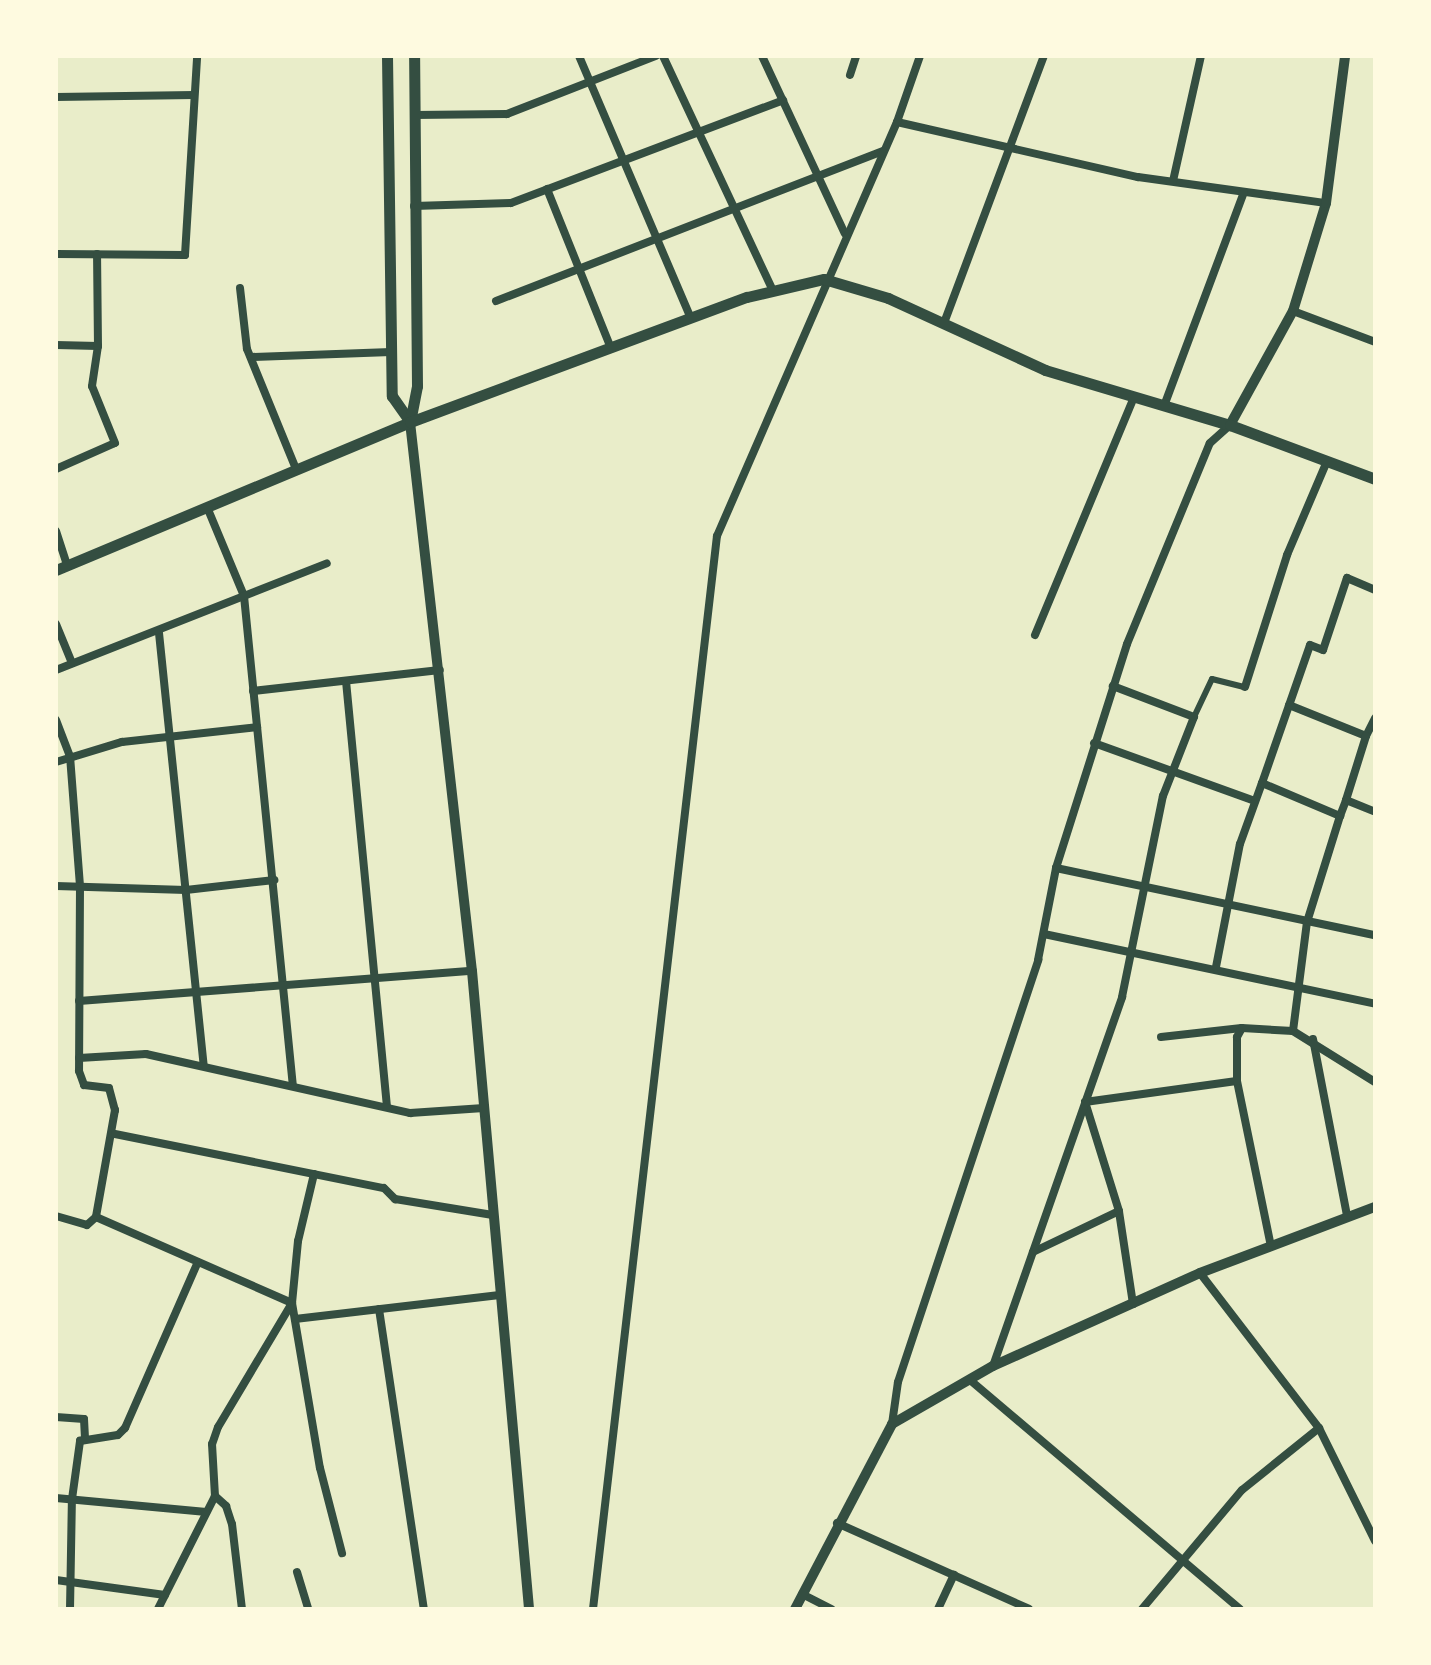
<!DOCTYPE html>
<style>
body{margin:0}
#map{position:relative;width:1431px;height:1665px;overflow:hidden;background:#e9edc9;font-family:"Playfair Display",serif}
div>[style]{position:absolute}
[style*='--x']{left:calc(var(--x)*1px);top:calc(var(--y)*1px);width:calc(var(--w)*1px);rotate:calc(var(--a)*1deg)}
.pedestrian>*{height:6px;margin:-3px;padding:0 3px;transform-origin:3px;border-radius:3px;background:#344e41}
.minor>*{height:8px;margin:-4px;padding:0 4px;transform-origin:4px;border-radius:4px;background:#344e41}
.tertiary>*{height:10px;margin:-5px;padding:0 5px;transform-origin:5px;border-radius:5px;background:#344e41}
.secondary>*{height:11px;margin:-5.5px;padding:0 5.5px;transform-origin:5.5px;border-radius:5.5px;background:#344e41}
span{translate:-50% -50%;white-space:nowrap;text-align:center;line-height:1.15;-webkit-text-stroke:8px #fefae0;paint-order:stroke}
.frame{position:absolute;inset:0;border:58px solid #fefae0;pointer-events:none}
</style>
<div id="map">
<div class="pedestrian">
<i style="--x:1194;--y:717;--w:42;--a:-64.7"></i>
<i style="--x:1212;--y:679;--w:34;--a:14"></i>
</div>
<div class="minor">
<i style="--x:579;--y:56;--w:285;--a:66.9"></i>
<i style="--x:663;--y:56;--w:259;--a:64.9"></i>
<i style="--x:762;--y:56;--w:196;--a:65"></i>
<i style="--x:850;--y:75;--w:20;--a:-72"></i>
<i style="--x:56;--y:97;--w:138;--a:-0.8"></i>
<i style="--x:414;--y:115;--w:93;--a:-0.6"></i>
<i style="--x:507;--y:114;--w:160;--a:-21.3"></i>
<i style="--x:897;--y:122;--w:247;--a:12.9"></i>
<i style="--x:1138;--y:177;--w:190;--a:7.9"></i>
<i style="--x:1173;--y:181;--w:128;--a:-77.4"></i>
<i style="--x:547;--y:189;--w:171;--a:68.1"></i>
<i style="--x:414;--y:206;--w:97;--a:-1.8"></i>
<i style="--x:511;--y:203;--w:291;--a:-20.7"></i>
<i style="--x:56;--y:254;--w:129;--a:0.4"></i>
<i style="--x:185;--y:255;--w:199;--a:-86.5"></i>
<i style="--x:240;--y:288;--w:61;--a:83.5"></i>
<i style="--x:247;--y:349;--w:130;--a:67.8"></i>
<i style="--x:496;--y:301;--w:415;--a:-21.2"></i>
<i style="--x:1293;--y:311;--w:88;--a:20.7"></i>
<i style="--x:944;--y:323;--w:285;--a:-69.5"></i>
<i style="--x:56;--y:345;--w:42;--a:1.4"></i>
<i style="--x:251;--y:357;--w:140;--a:-2"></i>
<i style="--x:1164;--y:406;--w:228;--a:-69.5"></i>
<i style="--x:56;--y:469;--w:64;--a:-23.8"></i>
<i style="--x:115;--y:443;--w:61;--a:-112"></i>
<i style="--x:92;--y:386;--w:40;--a:-81.5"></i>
<i style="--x:98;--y:346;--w:92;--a:-90.6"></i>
<i style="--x:207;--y:507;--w:96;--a:67.4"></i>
<i style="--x:244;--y:596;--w:491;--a:84.3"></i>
<i style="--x:56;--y:531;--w:36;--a:72"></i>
<i style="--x:56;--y:624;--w:42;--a:67.7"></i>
<i style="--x:159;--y:633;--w:434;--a:84.1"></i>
<i style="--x:1035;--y:635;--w:258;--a:-67.4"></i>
<i style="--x:56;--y:670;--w:291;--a:-21.5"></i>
<i style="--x:346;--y:681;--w:428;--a:84.5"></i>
<i style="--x:1245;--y:687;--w:139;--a:-72.3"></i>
<i style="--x:1287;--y:555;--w:102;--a:-66.9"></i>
<i style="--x:253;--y:691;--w:188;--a:-6.4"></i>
<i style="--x:1289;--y:705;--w:83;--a:21.9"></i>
<i style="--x:1366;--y:736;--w:20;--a:-63"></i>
<i style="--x:56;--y:720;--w:39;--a:69"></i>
<i style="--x:70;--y:756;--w:130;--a:85.6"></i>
<i style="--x:80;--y:886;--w:185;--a:90.3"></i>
<i style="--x:79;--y:1071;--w:15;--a:70"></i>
<i style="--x:84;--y:1085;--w:25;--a:7"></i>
<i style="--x:109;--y:1088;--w:23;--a:75"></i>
<i style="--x:115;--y:1110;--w:109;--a:100.1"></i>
<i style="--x:96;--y:1217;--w:214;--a:23.7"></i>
<i style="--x:292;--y:1303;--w:144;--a:120.8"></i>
<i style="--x:218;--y:1427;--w:18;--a:109"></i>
<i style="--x:212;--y:1444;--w:52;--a:86.7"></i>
<i style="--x:215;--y:1496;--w:127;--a:116.8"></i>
<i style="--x:1094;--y:743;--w:171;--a:19.8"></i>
<i style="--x:56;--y:762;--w:69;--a:-16.9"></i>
<i style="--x:122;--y:742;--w:136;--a:-6.3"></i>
<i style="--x:1262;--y:783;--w:146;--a:-70.8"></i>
<i style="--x:1310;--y:645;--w:14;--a:21"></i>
<i style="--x:1323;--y:650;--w:76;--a:-71.6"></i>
<i style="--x:1347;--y:578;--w:30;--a:23"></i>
<i style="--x:1346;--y:800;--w:67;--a:-72.6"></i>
<i style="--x:1056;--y:868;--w:326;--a:11.9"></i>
<i style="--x:56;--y:886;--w:130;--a:1.8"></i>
<i style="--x:186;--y:890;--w:89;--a:-6.5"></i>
<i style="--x:1044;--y:934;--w:338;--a:11.9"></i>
<i style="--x:1216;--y:967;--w:125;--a:-79"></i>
<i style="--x:1240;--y:844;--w:65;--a:-70.2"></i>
<i style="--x:1262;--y:783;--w:85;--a:22.9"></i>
<i style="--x:1340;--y:816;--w:17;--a:-69"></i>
<i style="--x:1346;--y:800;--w:31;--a:22"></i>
<i style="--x:79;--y:1001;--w:394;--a:-4.4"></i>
<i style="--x:1293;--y:1031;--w:110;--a:-82.7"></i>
<i style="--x:1307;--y:922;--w:111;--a:-72.7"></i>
<i style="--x:1161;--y:1037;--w:81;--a:-6.4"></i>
<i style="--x:1313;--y:1039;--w:180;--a:79.1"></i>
<i style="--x:79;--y:1058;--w:67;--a:-3.4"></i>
<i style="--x:146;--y:1054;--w:271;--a:12.6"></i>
<i style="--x:410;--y:1113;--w:74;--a:-3.9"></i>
<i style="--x:1237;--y:1081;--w:169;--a:78.4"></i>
<i style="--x:115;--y:1134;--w:274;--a:11.4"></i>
<i style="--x:384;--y:1188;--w:16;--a:45"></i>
<i style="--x:395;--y:1199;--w:99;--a:9.3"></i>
<i style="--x:314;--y:1174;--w:69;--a:103.4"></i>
<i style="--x:298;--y:1241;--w:62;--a:95.5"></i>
<i style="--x:292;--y:1303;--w:167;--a:80.4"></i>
<i style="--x:320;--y:1468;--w:88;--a:75.5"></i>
<i style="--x:56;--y:1216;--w:32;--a:16"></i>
<i style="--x:87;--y:1225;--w:12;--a:-42"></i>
<i style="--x:1033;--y:1252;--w:95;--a:-25.5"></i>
<i style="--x:1200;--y:1273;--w:195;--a:52.5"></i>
<i style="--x:1319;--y:1428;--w:126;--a:63.6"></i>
<i style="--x:1133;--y:1304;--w:94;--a:-98.6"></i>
<i style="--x:1119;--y:1211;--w:114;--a:-107.3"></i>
<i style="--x:1085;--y:1102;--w:153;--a:-7.9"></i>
<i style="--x:1237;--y:1081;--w:44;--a:-90"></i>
<i style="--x:1237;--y:1037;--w:10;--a:-61"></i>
<i style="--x:1242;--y:1028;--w:51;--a:3.4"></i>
<i style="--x:1293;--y:1031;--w:97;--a:31.9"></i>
<i style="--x:379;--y:1309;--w:303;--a:81.5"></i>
<i style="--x:295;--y:1319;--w:206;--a:-6.7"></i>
<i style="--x:993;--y:1366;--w:391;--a:-70.7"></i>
<i style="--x:1122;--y:997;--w:205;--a:-78.5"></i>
<i style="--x:1163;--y:796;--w:85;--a:-68.6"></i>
<i style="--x:1194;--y:717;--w:87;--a:-159.1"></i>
<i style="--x:970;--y:1380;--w:354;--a:40.3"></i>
<i style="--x:56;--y:1417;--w:28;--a:4"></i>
<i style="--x:84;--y:1419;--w:18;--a:87"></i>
<i style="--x:892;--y:1424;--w:42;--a:-81.9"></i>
<i style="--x:898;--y:1382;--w:445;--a:-71.6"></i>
<i style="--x:1038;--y:960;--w:94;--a:-78.9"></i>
<i style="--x:1056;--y:868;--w:235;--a:-72.4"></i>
<i style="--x:1127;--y:644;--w:217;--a:-67.6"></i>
<i style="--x:1210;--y:443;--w:27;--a:-42"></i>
<i style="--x:215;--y:1496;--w:15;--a:42"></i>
<i style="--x:226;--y:1506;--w:19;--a:72"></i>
<i style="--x:232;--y:1524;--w:86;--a:83.3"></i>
<i style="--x:56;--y:1498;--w:151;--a:5.3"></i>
<i style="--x:837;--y:1523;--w:210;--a:24.1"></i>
<i style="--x:297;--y:1572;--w:39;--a:73"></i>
<i style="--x:56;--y:1580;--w:110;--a:7.8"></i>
<i style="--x:802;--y:1594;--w:33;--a:27"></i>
<i style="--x:70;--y:1609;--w:110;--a:-89"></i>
<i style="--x:72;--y:1499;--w:59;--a:-82.1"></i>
<i style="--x:80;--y:1441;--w:38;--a:-9"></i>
<i style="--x:118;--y:1435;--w:10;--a:-45"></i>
<i style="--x:125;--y:1428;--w:181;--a:-66.3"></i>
<i style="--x:593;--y:1609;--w:1080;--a:-83.41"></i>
<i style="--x:717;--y:536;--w:451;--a:-66.5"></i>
<i style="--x:897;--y:122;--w:70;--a:-70.8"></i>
<i style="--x:938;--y:1609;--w:38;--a:-65"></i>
<i style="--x:1142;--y:1609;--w:155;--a:-50"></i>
<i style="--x:1242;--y:1490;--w:99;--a:-38.8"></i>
</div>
<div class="tertiary">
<i style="--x:410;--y:422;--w:552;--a:83.56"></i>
<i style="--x:472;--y:971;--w:641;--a:84.89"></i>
<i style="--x:1230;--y:425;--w:130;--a:-61.1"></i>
<i style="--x:1293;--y:311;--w:113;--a:-73"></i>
<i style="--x:1326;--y:203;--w:148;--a:-82.6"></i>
<i style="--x:795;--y:1609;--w:209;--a:-62.3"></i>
<i style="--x:892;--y:1424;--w:116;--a:-29.9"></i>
<i style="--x:993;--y:1366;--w:227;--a:-24.2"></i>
<i style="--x:1200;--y:1273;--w:187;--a:-20.7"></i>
</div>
<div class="secondary">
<i style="--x:387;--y:56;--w:340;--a:89.2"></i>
<i style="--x:392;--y:396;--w:32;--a:55"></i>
<i style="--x:410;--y:422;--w:37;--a:-79"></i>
<i style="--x:417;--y:386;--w:330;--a:-90.5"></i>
<i style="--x:56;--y:570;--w:384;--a:-22.7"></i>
<i style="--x:410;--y:422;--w:359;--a:-20.4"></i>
<i style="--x:747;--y:297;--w:79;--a:-13.2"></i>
<i style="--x:824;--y:279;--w:67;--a:16.5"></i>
<i style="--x:888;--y:298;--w:173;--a:24.6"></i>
<i style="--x:1045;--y:370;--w:193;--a:16.6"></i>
<i style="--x:1230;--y:425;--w:155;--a:20.4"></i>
</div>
<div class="frame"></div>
</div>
